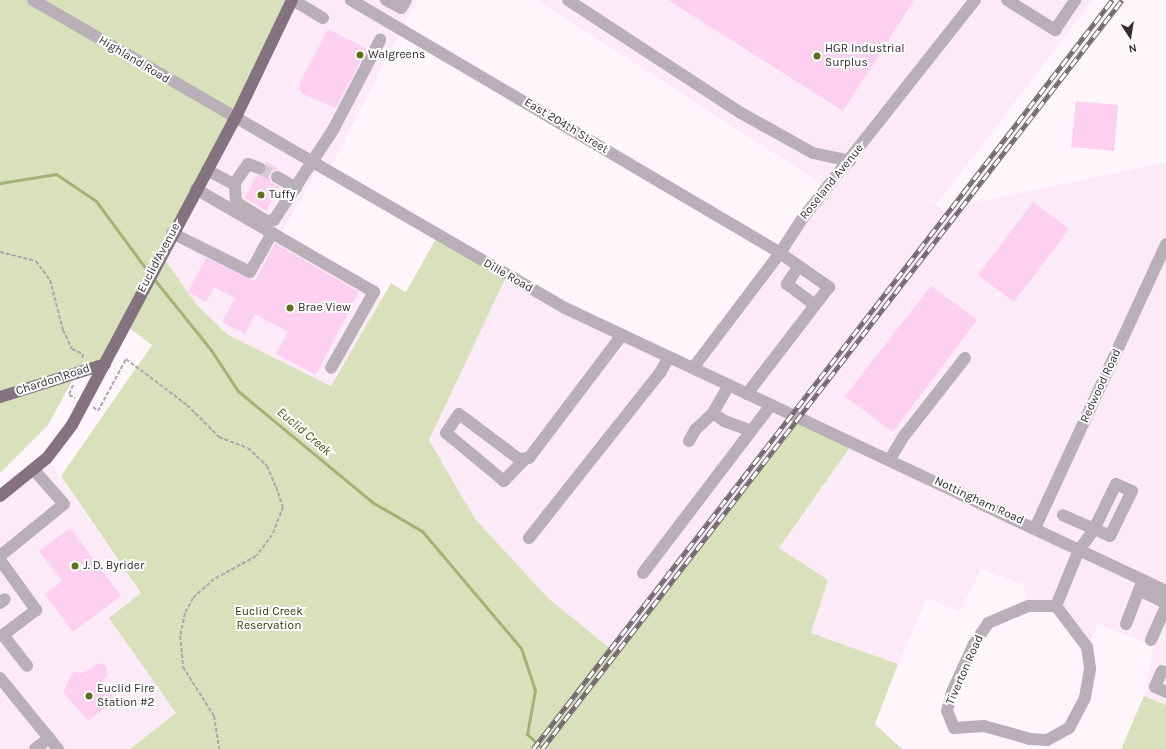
<!DOCTYPE html>
<style>
body{margin:0}
#map{position:relative;width:1166px;height:749px;overflow:hidden;background:#fff6fc;font-family:Karla,sans-serif}
div>[style]{position:absolute}
[style*='--x']{left:calc(var(--x)*1px);top:calc(var(--y)*1px);width:calc(var(--w)*1px);rotate:calc(var(--a)*1deg)}
.built>*{inset:0;background:#fceaf6}
.green>*{inset:0;background:#d8e1bc}
.stream>*{height:3px;margin:-1.5px;padding:0 1.5px;transform-origin:1.5px;border-radius:1.5px;background:#a5b276}
.building>*{inset:0;background:#fdd0f0}
.minor-tunnel>*{height:12px;margin-top:-6px;transform-origin:0;background:repeating-linear-gradient(90deg,#d6cdd3 0 12px,transparent 0 18px)}
.path>*{height:2px;margin-top:-1px;transform-origin:0;background:repeating-linear-gradient(90deg,#aea6ab 0 4px,transparent 0 6px)}
.minor>*{height:12px;margin:-6px;padding:0 6px;transform-origin:6px;border-radius:6px;background:#b9afb6}
.major>*{height:12px;margin:-6px;padding:0 6px;transform-origin:6px;border-radius:6px;background:#84737e}
.rail>*{height:4.5px;margin-top:-2.25px;transform-origin:0;background:repeating-linear-gradient(90deg,#fff 0 9px,#71696e 0 18px);box-sizing:border-box;border-block:1px solid #71696e}
.dots>*{width:11px;height:11px;translate:-50% -50%;box-sizing:border-box;border:2px solid #fff;border-radius:50%}
span{translate:-50% -50%;white-space:nowrap;text-align:center;line-height:1.15;-webkit-text-stroke:4px #fff;paint-order:stroke}
.poi-label{font-size:12px;color:#322a2f}
.left{translate:0 -50%;text-align:left}
.street-label{font-size:12px;color:#322a2f}
.park-label{font-size:12px;color:#31390a}
.water-label{font-size:13px;color:#48520e;font-style:italic}
.north{position:absolute;left:1110px;top:16px;width:40px;height:40px;-webkit-text-stroke:3px #fff;paint-order:stroke;rotate:168deg;font-size:11px;font-weight:700;line-height:16px;text-align:center;color:#322a2f}
.north::after{content:'';display:block;margin:auto;width:14px;height:18px;background:#322a2f;clip-path:polygon(50% 0,100% 100%,50% 72%,0 100%)}
</style>
<div id="map">
<div class="built">
<i style="clip-path:polygon(292px 0,417px 0,328px 172px,319px 167px,279px 237px,383px 297px,331px 386px,228px 335px,196px 304px,160px 254px)"></i>
<i style="clip-path:polygon(537px 0,1093px 0,937px 204px,867px 152px,953px 218px,963px 205px,1166px 162px,1166px 705px,1144px 696px,1154px 646px,1098px 624px,1087px 647px,1056px 606px,1028px 606px,1024px 585px,981px 569px,960px 612px,927px 598px,898px 664px,811px 633px,828px 580px,779px 548px,853px 443px,798px 418px,616px 653px,549px 599px,475px 519px,429px 440px,507px 275px,693px 368px,826px 190px,811px 177px)"></i>
<i style="clip-path:polygon(47px 458px,141px 594px,109px 618px,176px 713px,130px 749px,0 749px,0 496px)"></i>
</div>
<div class="green">
<i style="clip-path:polygon(0 0,292px 0,161px 254px,196px 304px,228px 335px,331px 386px,391px 283px,406px 292px,438px 235px,507px 275px,429px 440px,475px 519px,549px 599px,616px 653px,798px 418px,853px 443px,779px 548px,828px 580px,811px 633px,898px 664px,875px 724px,902px 749px,130px 749px,176px 713px,109px 618px,141px 593px,61px 476px,152px 345px,125px 325px,105px 364px,77px 372px,48px 425px,0 473px)"></i>
<i style="clip-path:polygon(1144px 696px,1166px 705px,1166px 749px,1121px 749px)"></i>
</div>
<div class="stream">
<i style="--x:0;--y:183;--w:57;--a:-9.1"></i>
<i style="--x:56;--y:174;--w:48;--a:34"></i>
<i style="--x:96;--y:201;--w:89;--a:53.6"></i>
<i style="--x:154;--y:279;--w:91;--a:51.2"></i>
<i style="--x:211;--y:350;--w:49;--a:56.6"></i>
<i style="--x:238;--y:391;--w:174;--a:39.6"></i>
<i style="--x:372;--y:502;--w:58;--a:30.1"></i>
<i style="--x:422;--y:531;--w:153;--a:49.8"></i>
<i style="--x:521;--y:648;--w:44;--a:71.6"></i>
<i style="--x:535;--y:690;--w:45;--a:100.3"></i>
<i style="--x:527;--y:734;--w:22;--a:43"></i>
</div>
<div class="building">
<i style="clip-path:polygon(668px 0,914px 0,843px 111px)"></i>
<i style="clip-path:polygon(328px 29px,367px 49px,336px 108px,301px 93px,299px 88px,300px 82px)"></i>
<i style="clip-path:polygon(1076px 101px,1118px 105px,1114px 151px,1071px 147px)"></i>
<i style="clip-path:polygon(265px 161px,278px 168px,270px 174px,270px 182px,279px 187px,266px 211px,245px 198px,257px 175px,266px 171px)"></i>
<i style="clip-path:polygon(1033px 202px,1069px 229px,1014px 302px,978px 275px)"></i>
<i style="clip-path:polygon(275px 243px,359px 292px,316px 375px,276px 354px,288px 332px,255px 314px,245px 334px,222px 322px,235px 298px,214px 287px,206px 302px,188px 292px,206px 258px,255px 281px)"></i>
<i style="clip-path:polygon(931px 286px,977px 320px,893px 432px,845px 396px)"></i>
<i style="clip-path:polygon(70px 528px,121px 596px,73px 632px,45px 594px,62px 581px,39px 551px)"></i>
<i style="clip-path:polygon(99px 663px,106px 666px,107px 676px,103px 681px,115px 700px,88px 721px,63px 692px,73px 672px,83px 673px)"></i>
</div>
<div class="minor-tunnel">
<i style="--x:259;--y:168;--w:20;--a:27"></i>
</div>
<div class="path">
<i style="--x:0;--y:252;--w:37;--a:14"></i>
<i style="--x:36;--y:261;--w:24;--a:54"></i>
<i style="--x:50;--y:280;--w:52;--a:75.4"></i>
<i style="--x:63;--y:330;--w:21;--a:65"></i>
<i style="--x:72;--y:349;--w:12;--a:24"></i>
<i style="--x:83;--y:354;--w:6;--a:99"></i>
<i style="--x:73;--y:385;--w:11;--a:112"></i>
<i style="--x:69;--y:395;--w:7;--a:27"></i>
<i style="--x:93;--y:407;--w:6;--a:39"></i>
<i style="--x:98;--y:411;--w:59;--a:-61.7"></i>
<i style="--x:126;--y:359;--w:76;--a:37"></i>
<i style="--x:187;--y:405;--w:45;--a:45"></i>
<i style="--x:219;--y:437;--w:31;--a:21"></i>
<i style="--x:248;--y:448;--w:26;--a:43"></i>
<i style="--x:267;--y:466;--w:23;--a:67"></i>
<i style="--x:276;--y:487;--w:21;--a:71"></i>
<i style="--x:283;--y:507;--w:30;--a:111"></i>
<i style="--x:272;--y:535;--w:26;--a:127"></i>
<i style="--x:256;--y:556;--w:48;--a:151.3"></i>
<i style="--x:214;--y:579;--w:28;--a:138"></i>
<i style="--x:193;--y:598;--w:17;--a:118"></i>
<i style="--x:185;--y:613;--w:24;--a:102"></i>
<i style="--x:180;--y:636;--w:31;--a:84"></i>
<i style="--x:183;--y:667;--w:58;--a:57.7"></i>
<i style="--x:214;--y:716;--w:33;--a:81"></i>
</div>
<div class="minor">
<i style="--x:33;--y:0;--w:615;--a:30.07"></i>
<i style="--x:565;--y:308;--w:664;--a:25.21"></i>
<i style="--x:293;--y:0;--w:35;--a:31"></i>
<i style="--x:351;--y:0;--w:498;--a:30.5"></i>
<i style="--x:780;--y:253;--w:60;--a:34.8"></i>
<i style="--x:829;--y:287;--w:135;--a:127.5"></i>
<i style="--x:386;--y:0;--w:17;--a:28"></i>
<i style="--x:401;--y:8;--w:9;--a:-58"></i>
<i style="--x:568;--y:0;--w:207;--a:33.2"></i>
<i style="--x:741;--y:113;--w:82;--a:29.1"></i>
<i style="--x:813;--y:153;--w:38;--a:12"></i>
<i style="--x:1007;--y:0;--w:57;--a:32"></i>
<i style="--x:1055;--y:30;--w:36;--a:-56"></i>
<i style="--x:207;--y:170;--w:32;--a:28"></i>
<i style="--x:235;--y:185;--w:17;--a:87"></i>
<i style="--x:236;--y:202;--w:36;--a:32"></i>
<i style="--x:267;--y:221;--w:7;--a:-8"></i>
<i style="--x:274;--y:220;--w:108;--a:-56.8"></i>
<i style="--x:333;--y:130;--w:102;--a:-62.4"></i>
<i style="--x:277;--y:177;--w:22;--a:30"></i>
<i style="--x:234;--y:184;--w:24;--a:-55"></i>
<i style="--x:248;--y:164;--w:12;--a:20"></i>
<i style="--x:196;--y:189;--w:88;--a:30.1"></i>
<i style="--x:272;--y:233;--w:31;--a:119"></i>
<i style="--x:172;--y:233;--w:87;--a:26.6"></i>
<i style="--x:250;--y:272;--w:8;--a:-60"></i>
<i style="--x:272;--y:233;--w:118;--a:30"></i>
<i style="--x:374;--y:292;--w:87;--a:119.5"></i>
<i style="--x:799;--y:266;--w:22;--a:124"></i>
<i style="--x:787;--y:284;--w:34;--a:37"></i>
<i style="--x:693;--y:368;--w:144;--a:-52.9"></i>
<i style="--x:780;--y:253;--w:40;--a:-57.1"></i>
<i style="--x:802;--y:219;--w:279;--a:-51.7"></i>
<i style="--x:729;--y:385;--w:32;--a:120"></i>
<i style="--x:713;--y:413;--w:14;--a:36"></i>
<i style="--x:724;--y:421;--w:29;--a:20"></i>
<i style="--x:689;--y:441;--w:13;--a:-61"></i>
<i style="--x:695;--y:430;--w:25;--a:-43"></i>
<i style="--x:890;--y:459;--w:27;--a:-59"></i>
<i style="--x:904;--y:436;--w:99;--a:-52"></i>
<i style="--x:523;--y:461;--w:28;--a:134"></i>
<i style="--x:504;--y:481;--w:75;--a:-140.4"></i>
<i style="--x:446;--y:433;--w:23;--a:-56"></i>
<i style="--x:459;--y:414;--w:75;--a:36.9"></i>
<i style="--x:519;--y:459;--w:10;--a:-6"></i>
<i style="--x:529;--y:458;--w:154;--a:-52.9"></i>
<i style="--x:1035;--y:528;--w:313;--a:-65.2"></i>
<i style="--x:529;--y:538;--w:211;--a:-51.6"></i>
<i style="--x:660;--y:373;--w:18;--a:-61"></i>
<i style="--x:0;--y:556;--w:82;--a:-39.1"></i>
<i style="--x:64;--y:504;--w:45;--a:-131.4"></i>
<i style="--x:0;--y:560;--w:62;--a:54.2"></i>
<i style="--x:36;--y:610;--w:41;--a:142.9"></i>
<i style="--x:3;--y:635;--w:39;--a:52"></i>
<i style="--x:643;--y:573;--w:211;--a:-52.7"></i>
<i style="--x:1139;--y:590;--w:30;--a:26"></i>
<i style="--x:0;--y:603;--w:6;--a:-39"></i>
<i style="--x:1056;--y:606;--w:51;--a:52.9"></i>
<i style="--x:1087;--y:647;--w:22;--a:82"></i>
<i style="--x:1090;--y:669;--w:29;--a:100"></i>
<i style="--x:1085;--y:698;--w:34;--a:118"></i>
<i style="--x:1069;--y:728;--w:25;--a:151"></i>
<i style="--x:1047;--y:740;--w:17;--a:-177"></i>
<i style="--x:1030;--y:739;--w:48;--a:-164.2"></i>
<i style="--x:984;--y:726;--w:30;--a:176"></i>
<i style="--x:954;--y:728;--w:18;--a:-112"></i>
<i style="--x:947;--y:711;--w:20;--a:-75"></i>
<i style="--x:952;--y:692;--w:53;--a:-65.4"></i>
<i style="--x:974;--y:644;--w:25;--a:-56"></i>
<i style="--x:988;--y:623;--w:43;--a:-23"></i>
<i style="--x:1028;--y:606;--w:28;--a:0"></i>
<i style="--x:1056;--y:606;--w:61;--a:-67.7"></i>
<i style="--x:1079;--y:550;--w:26;--a:-54"></i>
<i style="--x:1094;--y:529;--w:50;--a:-63.9"></i>
<i style="--x:1116;--y:484;--w:17;--a:24"></i>
<i style="--x:1132;--y:491;--w:50;--a:116.1"></i>
<i style="--x:1110;--y:536;--w:17;--a:-156"></i>
<i style="--x:1094;--y:529;--w:34;--a:-156"></i>
<i style="--x:1126;--y:624;--w:47;--a:-68.9"></i>
<i style="--x:1151;--y:640;--w:36;--a:-66"></i>
<i style="--x:1162;--y:671;--w:17;--a:114"></i>
<i style="--x:1155;--y:687;--w:12;--a:24"></i>
<i style="--x:0;--y:678;--w:92;--a:50.8"></i>
<i style="--x:35;--y:749;--w:18;--a:-38"></i>
</div>
<div class="major">
<i style="--x:0;--y:397;--w:110;--a:-17.4"></i>
<i style="--x:0;--y:496;--w:60;--a:-39"></i>
<i style="--x:47;--y:458;--w:41;--a:-52.9"></i>
<i style="--x:72;--y:425;--w:347;--a:-62"></i>
<i style="--x:235;--y:119;--w:132;--a:-64.4"></i>
</div>
<div class="rail">
<i style="--x:533;--y:749;--w:947;--a:-52.29"></i>
<i style="--x:542;--y:749;--w:947;--a:-52.25"></i>
</div>
<div class="dots">
<i style="left:360px;top:55px;background:#626f1a"></i>
<i style="left:817px;top:56px;background:#626f1a"></i>
<i style="left:261px;top:195px;background:#626f1a"></i>
<i style="left:290px;top:308px;background:#626f1a"></i>
<i style="left:75px;top:566px;background:#626f1a"></i>
<i style="left:89px;top:696px;background:#626f1a"></i>
</div>
<div class="poi-label">
<span class="left" style="left:825px;top:56px">HGR Industrial<br>Surplus</span>
<span class="left" style="left:368px;top:55px">Walgreens</span>
<span class="left" style="left:269px;top:195px">Tuffy</span>
<span class="left" style="left:298px;top:308px">Brae View</span>
<span class="left" style="left:83px;top:566px">J. D. Byrider</span>
<span class="left" style="left:97px;top:696px">Euclid Fire<br>Station #2</span>
</div>
<div class="street-label">
<span style="left:134px;top:60px;rotate:31deg">Highland Road</span>
<span style="left:566px;top:126px;rotate:31deg">East 204th Street</span>
<span style="left:832px;top:182px;rotate:-51deg">Roseland Avenue</span>
<span style="left:159px;top:258px;rotate:-62deg">Euclid Avenue</span>
<span style="left:508px;top:276px;rotate:30deg">Dille Road</span>
<span style="left:53px;top:380px;rotate:-18deg">Chardon Road</span>
<span style="left:1101px;top:386px;rotate:-65deg">Redwood Road</span>
<span style="left:979px;top:501px;rotate:25deg">Nottingham Road</span>
<span style="left:965px;top:670px;rotate:-66deg">Tiverton Road</span>
</div>
<div class="park-label">
<span style="left:269px;top:619px">Euclid Creek<br>Reservation</span>
</div>
<div class="water-label">
<span style="left:304px;top:432px;rotate:40deg">Euclid Creek</span>
</div>
<div class="north">N</div>
</div>
